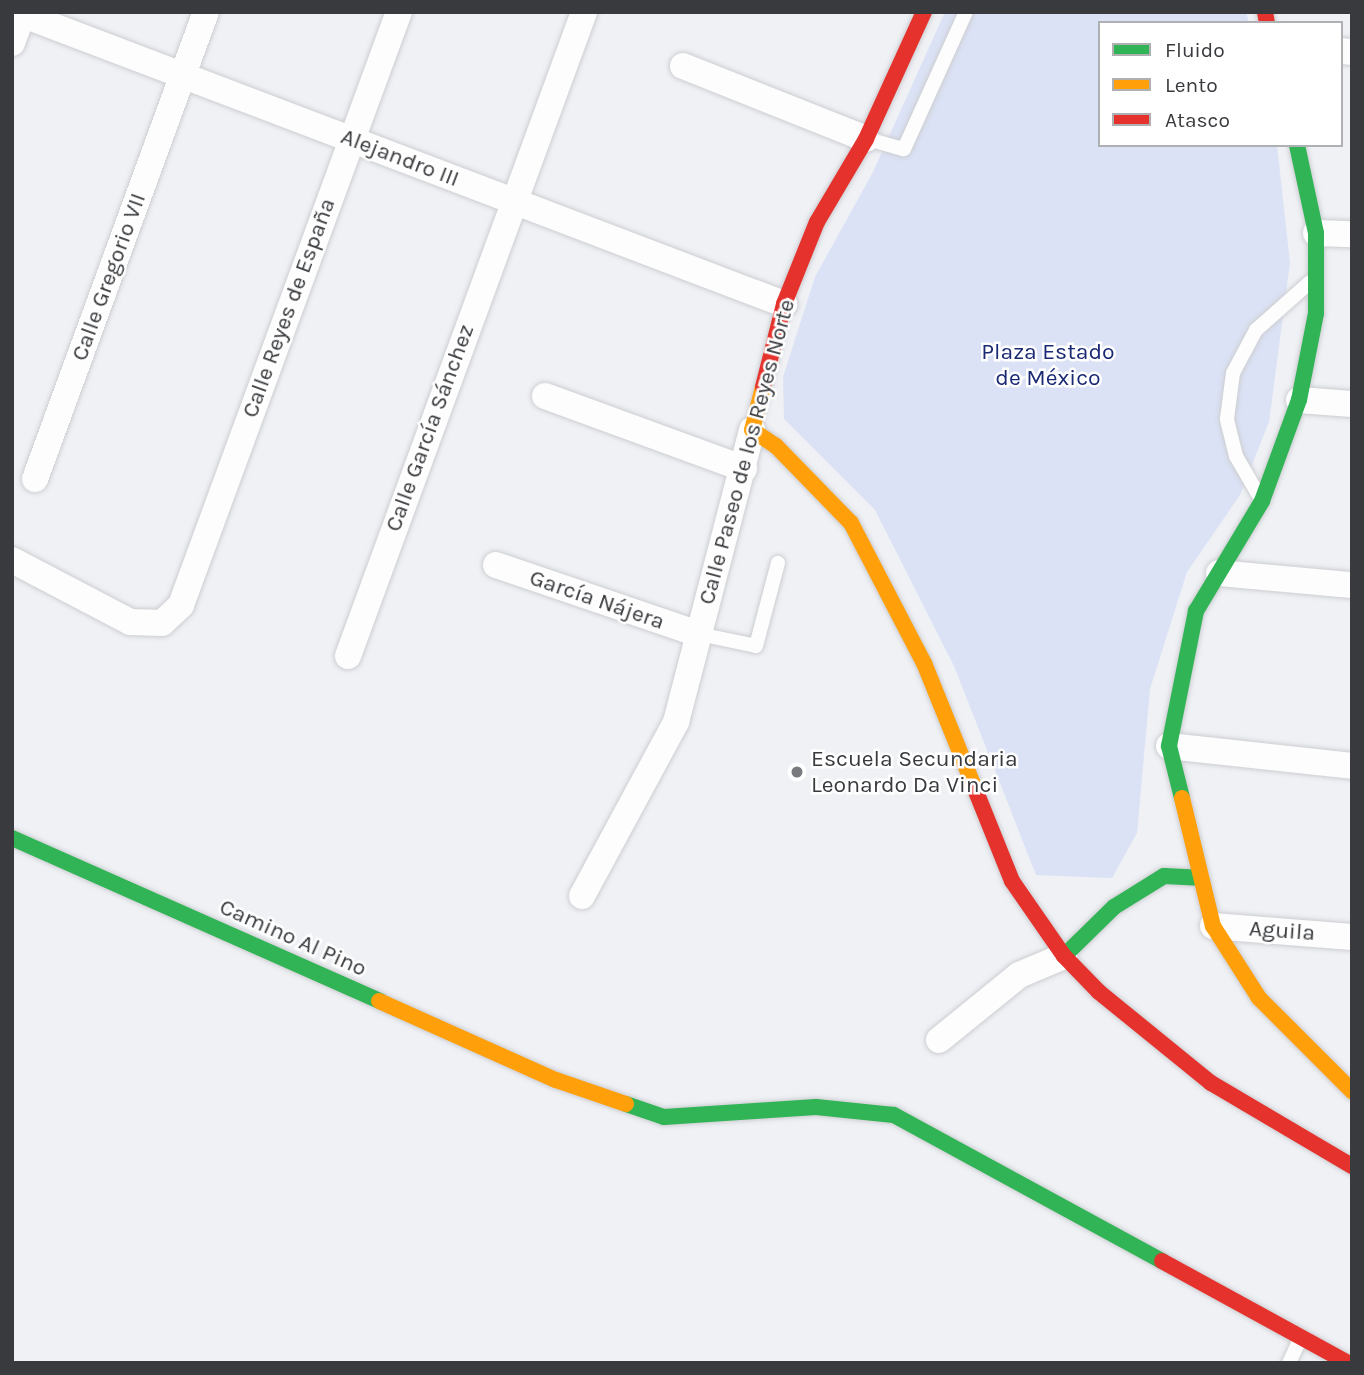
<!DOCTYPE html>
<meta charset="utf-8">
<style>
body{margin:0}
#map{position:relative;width:1364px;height:1375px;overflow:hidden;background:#eff1f5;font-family:Karla,sans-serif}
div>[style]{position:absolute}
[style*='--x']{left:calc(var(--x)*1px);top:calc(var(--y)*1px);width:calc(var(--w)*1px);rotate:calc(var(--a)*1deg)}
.green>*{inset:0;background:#dbe2f5}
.roads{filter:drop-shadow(0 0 2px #cdced1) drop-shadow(0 0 2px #cdced1)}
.lane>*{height:14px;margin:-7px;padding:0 7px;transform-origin:7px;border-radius:7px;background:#fdfdfe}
.street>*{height:26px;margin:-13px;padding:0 13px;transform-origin:13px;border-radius:13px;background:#fdfdfe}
.fast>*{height:16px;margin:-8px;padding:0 8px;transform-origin:8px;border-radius:8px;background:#30b455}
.slow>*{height:16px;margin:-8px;padding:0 8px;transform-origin:8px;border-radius:8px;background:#ff9f0a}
.jam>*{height:16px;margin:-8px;padding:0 8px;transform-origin:8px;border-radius:8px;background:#e5322d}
.dots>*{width:19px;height:19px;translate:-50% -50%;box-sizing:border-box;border:4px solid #fff;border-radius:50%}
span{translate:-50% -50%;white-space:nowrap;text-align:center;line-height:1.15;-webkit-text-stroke:5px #fff;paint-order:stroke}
.street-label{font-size:23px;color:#383a3d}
.park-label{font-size:23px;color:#1a2973}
.poi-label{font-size:23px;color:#383a3d}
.left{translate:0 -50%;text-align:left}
.frame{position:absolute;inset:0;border:14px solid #383a3d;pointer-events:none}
.legend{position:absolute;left:1098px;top:21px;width:245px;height:126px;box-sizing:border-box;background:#fff;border:2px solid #afb0b1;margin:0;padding:9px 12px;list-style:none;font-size:21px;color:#383a3d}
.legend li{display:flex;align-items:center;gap:14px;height:35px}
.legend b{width:35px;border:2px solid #afb0b1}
</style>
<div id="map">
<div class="green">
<i style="clip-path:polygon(945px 12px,1246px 12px,1249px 23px,1100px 23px,1100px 145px,1277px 145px,1290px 263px,1269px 422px,1240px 495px,1187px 572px,1150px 689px,1137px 833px,1112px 878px,1036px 875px,954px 666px,875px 510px,784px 419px,783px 377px,815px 277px,873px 172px)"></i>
</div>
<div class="roads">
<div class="lane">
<i style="--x:868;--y:139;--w:37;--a:16"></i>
<i style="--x:904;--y:149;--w:150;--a:-65.7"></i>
<i style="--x:1258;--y:494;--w:44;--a:-120.1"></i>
<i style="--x:1236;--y:456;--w:38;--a:-104"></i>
<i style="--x:1227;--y:419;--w:46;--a:-82.6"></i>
<i style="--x:1233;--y:373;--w:49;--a:-61.9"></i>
<i style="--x:1256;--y:330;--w:72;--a:-41.6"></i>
<i style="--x:699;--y:634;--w:58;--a:11.9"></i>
<i style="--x:756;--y:646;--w:86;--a:-75.2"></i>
<i style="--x:1289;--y:1363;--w:29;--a:-65"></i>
</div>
<div class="street">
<i style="--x:16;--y:12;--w:822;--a:20.82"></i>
<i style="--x:12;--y:43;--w:33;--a:-70"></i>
<i style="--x:1341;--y:51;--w:11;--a:5"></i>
<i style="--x:683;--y:66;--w:197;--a:21.7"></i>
<i style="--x:1316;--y:233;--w:36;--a:2"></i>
<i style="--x:545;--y:396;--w:212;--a:20.1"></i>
<i style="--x:1299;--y:400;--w:53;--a:4.3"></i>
<i style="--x:35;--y:479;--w:497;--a:-69.9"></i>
<i style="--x:12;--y:560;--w:133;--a:27.7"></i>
<i style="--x:130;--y:622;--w:32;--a:2"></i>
<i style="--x:162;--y:623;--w:26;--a:-43"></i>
<i style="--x:181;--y:605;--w:632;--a:-69.82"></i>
<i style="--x:496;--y:565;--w:214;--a:18.8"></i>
<i style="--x:1219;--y:573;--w:134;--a:5.2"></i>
<i style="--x:348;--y:656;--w:686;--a:-69.87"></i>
<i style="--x:1169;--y:746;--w:184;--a:6.2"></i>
<i style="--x:582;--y:896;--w:198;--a:-61.6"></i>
<i style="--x:676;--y:722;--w:302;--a:-75.4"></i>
<i style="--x:1213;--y:926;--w:139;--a:4.5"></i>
<i style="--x:939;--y:1040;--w:103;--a:-39.1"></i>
<i style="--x:1019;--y:975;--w:49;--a:-22.9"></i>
</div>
<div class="fast">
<i style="--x:1182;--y:798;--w:54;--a:-104"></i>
<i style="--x:1169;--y:746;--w:138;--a:-78.7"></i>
<i style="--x:1196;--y:611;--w:128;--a:-59"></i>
<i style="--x:1262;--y:501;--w:108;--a:-69.9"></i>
<i style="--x:1299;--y:400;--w:89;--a:-78.9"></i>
<i style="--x:1316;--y:313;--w:80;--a:-90"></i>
<i style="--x:1316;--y:233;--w:90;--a:-102.2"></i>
<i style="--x:12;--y:838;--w:402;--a:23.9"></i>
<i style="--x:1064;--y:956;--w:70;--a:-44.4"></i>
<i style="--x:1114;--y:907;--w:59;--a:-31.8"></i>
<i style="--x:1164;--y:876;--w:35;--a:3"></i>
<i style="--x:626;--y:1104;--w:40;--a:18.9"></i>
<i style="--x:664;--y:1117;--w:152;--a:-3.8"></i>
<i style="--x:816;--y:1107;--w:78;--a:5.9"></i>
<i style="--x:894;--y:1115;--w:305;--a:28.6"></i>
</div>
<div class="slow">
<i style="--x:763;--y:387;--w:44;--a:104.3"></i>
<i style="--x:752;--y:430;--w:29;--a:34"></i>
<i style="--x:776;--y:446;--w:107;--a:45.8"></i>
<i style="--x:851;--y:523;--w:158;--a:62.5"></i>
<i style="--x:924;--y:663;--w:136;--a:68"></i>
<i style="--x:1182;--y:798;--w:132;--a:76.4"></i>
<i style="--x:1213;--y:926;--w:85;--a:57.4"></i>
<i style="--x:1259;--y:998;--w:132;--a:45"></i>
<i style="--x:379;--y:1001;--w:194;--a:24.1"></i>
<i style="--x:556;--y:1080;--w:74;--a:18.9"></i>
</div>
<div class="jam">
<i style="--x:1265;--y:12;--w:11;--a:80"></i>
<i style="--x:763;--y:387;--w:86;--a:-75.8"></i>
<i style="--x:784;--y:304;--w:88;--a:-68.1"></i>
<i style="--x:817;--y:222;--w:96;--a:-59.4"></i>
<i style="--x:866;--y:139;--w:140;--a:-65.5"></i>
<i style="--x:975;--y:789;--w:99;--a:68.1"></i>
<i style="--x:1012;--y:881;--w:91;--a:55.3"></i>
<i style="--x:1064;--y:956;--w:50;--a:45.8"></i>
<i style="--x:1099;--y:992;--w:144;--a:39.1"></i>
<i style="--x:1211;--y:1083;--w:164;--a:30.5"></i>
<i style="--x:1162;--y:1261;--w:212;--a:28.7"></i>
</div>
</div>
<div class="dots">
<i style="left:797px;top:772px;background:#787a7d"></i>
</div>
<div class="street-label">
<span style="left:400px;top:158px;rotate:21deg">Alejandro III</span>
<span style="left:109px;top:277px;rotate:-70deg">Calle Gregorio VII</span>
<span style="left:289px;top:308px;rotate:-70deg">Calle Reyes de España</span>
<span style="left:430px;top:428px;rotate:-70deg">Calle García Sánchez</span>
<span style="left:747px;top:452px;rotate:-75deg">Calle Paseo de los Reyes Norte</span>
<span style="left:597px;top:600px;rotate:19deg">García Nájera</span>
<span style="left:1282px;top:931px;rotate:4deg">Aguila</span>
<span style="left:293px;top:938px;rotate:24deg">Camino Al Pino</span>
</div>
<div class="park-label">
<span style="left:1048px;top:365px">Plaza Estado<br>de México</span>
</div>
<div class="poi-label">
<span class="left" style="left:811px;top:772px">Escuela Secundaria<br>Leonardo Da Vinci</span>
</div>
<div class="frame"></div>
<ul class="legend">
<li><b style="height:9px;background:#30b455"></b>Fluido</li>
<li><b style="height:9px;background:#ff9f0a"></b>Lento</li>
<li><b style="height:9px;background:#e5322d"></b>Atasco</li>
</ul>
</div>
